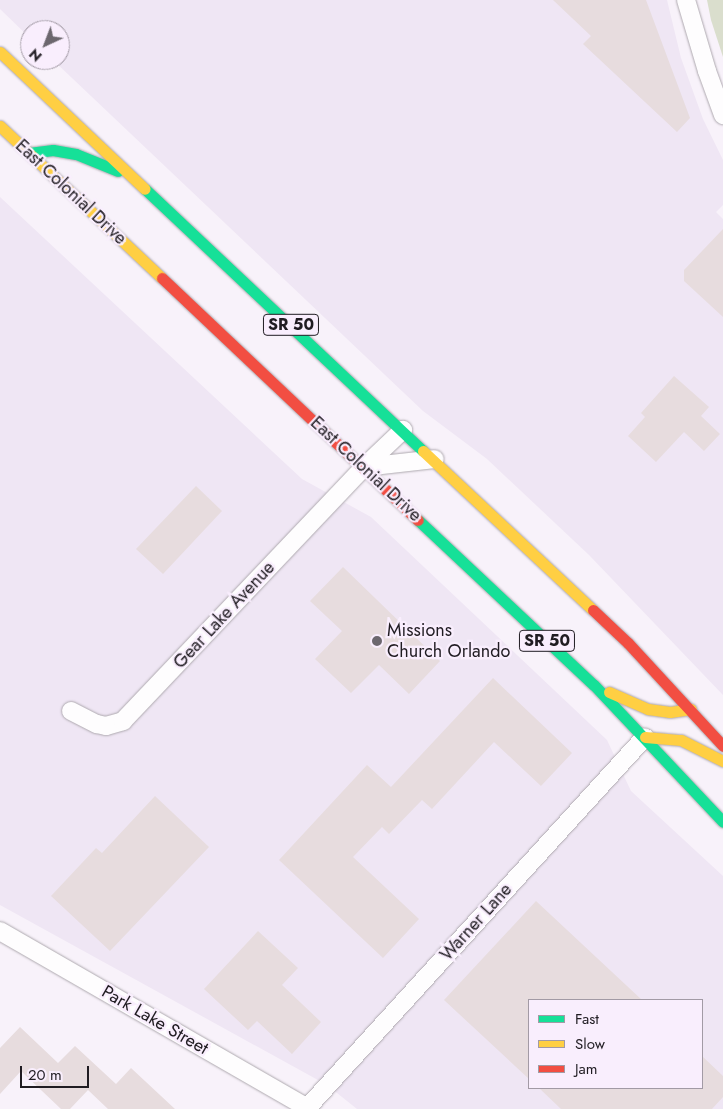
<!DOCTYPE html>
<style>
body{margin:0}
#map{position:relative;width:723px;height:1109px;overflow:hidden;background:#f8f2fa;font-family:Jost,sans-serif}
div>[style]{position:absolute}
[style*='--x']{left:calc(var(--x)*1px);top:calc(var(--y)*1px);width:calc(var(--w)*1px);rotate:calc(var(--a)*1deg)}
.commercial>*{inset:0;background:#efe6f4}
.green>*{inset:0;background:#dadecd}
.building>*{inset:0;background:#e7dcde}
.roads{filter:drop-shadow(0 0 1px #aea9af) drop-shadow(0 0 1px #aea9af)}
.street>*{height:18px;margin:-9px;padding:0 9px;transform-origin:9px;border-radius:9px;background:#fefdfe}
.fast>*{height:11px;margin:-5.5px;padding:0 5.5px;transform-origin:5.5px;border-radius:5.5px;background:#16e098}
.slow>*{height:11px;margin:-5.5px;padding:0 5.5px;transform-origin:5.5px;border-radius:5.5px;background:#ffcf43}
.jam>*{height:11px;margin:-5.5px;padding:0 5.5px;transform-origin:5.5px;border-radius:5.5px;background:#f24e42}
.dots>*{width:14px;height:14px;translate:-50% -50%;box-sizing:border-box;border:2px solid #f9eefd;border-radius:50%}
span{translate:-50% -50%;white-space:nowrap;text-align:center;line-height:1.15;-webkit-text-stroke:4.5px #f9eefd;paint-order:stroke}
.shield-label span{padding:1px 4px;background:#f9eefd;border:1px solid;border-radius:4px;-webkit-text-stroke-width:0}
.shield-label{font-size:16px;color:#201c22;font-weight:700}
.street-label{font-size:18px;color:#201c22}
.poi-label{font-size:18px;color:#201c22}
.left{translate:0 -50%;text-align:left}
.legend{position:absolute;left:528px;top:999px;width:175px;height:90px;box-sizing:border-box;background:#f9eefd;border:1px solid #a29aa5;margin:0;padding:6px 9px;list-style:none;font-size:15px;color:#201c22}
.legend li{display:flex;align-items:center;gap:10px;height:25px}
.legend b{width:25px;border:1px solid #a29aa5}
.north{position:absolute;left:20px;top:20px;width:50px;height:50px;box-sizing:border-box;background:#f9eefd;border:1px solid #a29aa5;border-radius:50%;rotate:223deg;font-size:14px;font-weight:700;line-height:20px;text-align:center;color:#201c22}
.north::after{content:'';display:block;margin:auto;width:18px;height:22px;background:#6c676e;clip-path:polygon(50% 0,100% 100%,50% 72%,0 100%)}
.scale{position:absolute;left:20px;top:1066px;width:69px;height:22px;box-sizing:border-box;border:2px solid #201c22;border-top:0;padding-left:6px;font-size:15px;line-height:18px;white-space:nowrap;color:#201c22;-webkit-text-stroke:4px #f9eefd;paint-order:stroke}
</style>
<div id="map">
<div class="commercial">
<i style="clip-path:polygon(0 0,667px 0,681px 58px,703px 119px,723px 160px,723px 205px,716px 212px,723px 219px,723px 695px,589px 555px,487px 459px,423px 411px,53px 60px,60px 60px,60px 30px,30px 30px,30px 38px,0 9px)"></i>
<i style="clip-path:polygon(evenodd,0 197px,302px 479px,371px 517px,607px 740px,631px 791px,723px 876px,723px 1109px,357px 1109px,327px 1085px,0 905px,0 197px,529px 1000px,702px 1000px,702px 1088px,529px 1088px,529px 1000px)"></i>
</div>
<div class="green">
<i style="clip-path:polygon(707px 0,723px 0,723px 57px,711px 20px)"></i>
</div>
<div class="building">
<i style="clip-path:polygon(553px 0,646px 0,690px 118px,677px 132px,583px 44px,591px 36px)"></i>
<i style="clip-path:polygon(723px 229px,723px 317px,684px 281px,684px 270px)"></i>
<i style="clip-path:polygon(674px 376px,709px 407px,701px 416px,720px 434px,704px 451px,684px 432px,656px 462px,628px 436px,645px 417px,641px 413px)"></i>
<i style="clip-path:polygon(196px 486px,222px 511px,163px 574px,136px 549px)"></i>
<i style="clip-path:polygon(343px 567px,440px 661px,409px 694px,379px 665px,351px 693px,315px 659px,342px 631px,310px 601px)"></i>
<i style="clip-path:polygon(493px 678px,572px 753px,541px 786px,494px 742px,432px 809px,422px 800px,389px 834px,382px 827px,353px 857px,419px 919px,383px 958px,279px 860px,367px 765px,391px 787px)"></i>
<i style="clip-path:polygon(155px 796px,209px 847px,110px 951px,51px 896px,96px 848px,102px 853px)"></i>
<i style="clip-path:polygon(536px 901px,642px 1000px,529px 1000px,529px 1079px,444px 1000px)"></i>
<i style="clip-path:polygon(258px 931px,298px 968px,282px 985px,321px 1022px,292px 1054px,257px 1021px,248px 1030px,204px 989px)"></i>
<i style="clip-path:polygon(20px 1027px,58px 1063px,75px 1046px,116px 1084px,131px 1068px,175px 1109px,108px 1109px,88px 1090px,70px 1109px,61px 1109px,21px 1071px,0 1094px,0 1048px)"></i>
<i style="clip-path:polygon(702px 1056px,723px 1076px,723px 1097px,712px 1109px,561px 1109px,539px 1088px,702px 1088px)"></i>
</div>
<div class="roads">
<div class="street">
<i style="--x:686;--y:0;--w:74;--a:73.5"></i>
<i style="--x:707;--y:71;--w:47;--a:70"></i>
<i style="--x:364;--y:467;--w:71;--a:-6.4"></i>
<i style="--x:71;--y:711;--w:29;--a:27"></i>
<i style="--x:97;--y:724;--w:9;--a:13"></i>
<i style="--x:106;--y:726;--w:18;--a:-16"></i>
<i style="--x:123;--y:721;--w:350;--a:-46.5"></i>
<i style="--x:364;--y:467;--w:54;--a:-43.5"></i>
<i style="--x:0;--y:931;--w:357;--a:29.9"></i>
<i style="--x:308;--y:1107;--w:500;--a:-47.67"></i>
</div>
<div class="fast">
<i style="--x:29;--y:153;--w:24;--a:-7"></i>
<i style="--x:53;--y:150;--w:23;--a:10"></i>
<i style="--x:76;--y:154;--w:45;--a:22"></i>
<i style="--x:145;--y:189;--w:382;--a:43.3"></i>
<i style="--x:418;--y:520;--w:241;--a:43.2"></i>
<i style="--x:594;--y:685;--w:188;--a:46.7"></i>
</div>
<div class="slow">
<i style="--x:0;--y:52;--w:199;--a:43.4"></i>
<i style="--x:0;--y:126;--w:222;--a:43.2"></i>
<i style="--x:423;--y:451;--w:233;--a:43.1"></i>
<i style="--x:609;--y:692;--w:43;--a:23.6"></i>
<i style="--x:648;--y:709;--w:22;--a:8"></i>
<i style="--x:670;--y:712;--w:21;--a:-8"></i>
<i style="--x:645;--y:737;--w:36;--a:5"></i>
<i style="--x:681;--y:740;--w:47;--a:26.6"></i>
</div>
<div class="jam">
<i style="--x:162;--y:278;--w:352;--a:43.4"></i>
<i style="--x:593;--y:610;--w:48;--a:43.3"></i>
<i style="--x:628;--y:643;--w:140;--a:47.3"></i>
</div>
</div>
<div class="dots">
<i style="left:377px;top:641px;background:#6c676e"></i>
</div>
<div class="shield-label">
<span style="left:291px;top:325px">SR 50</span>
<span style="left:547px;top:641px">SR 50</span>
</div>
<div class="street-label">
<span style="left:71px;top:192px;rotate:43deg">East Colonial Drive</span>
<span style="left:366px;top:469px;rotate:43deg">East Colonial Drive</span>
<span style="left:224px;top:615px;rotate:-47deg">Gear Lake Avenue</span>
<span style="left:476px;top:922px;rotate:-48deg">Warner Lane</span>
<span style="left:155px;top:1020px;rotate:30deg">Park Lake Street</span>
</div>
<div class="poi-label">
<span class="left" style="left:387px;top:641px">Missions<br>Church Orlando</span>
</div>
<ul class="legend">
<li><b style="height:6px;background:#16e098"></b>Fast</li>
<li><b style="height:6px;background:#ffcf43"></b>Slow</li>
<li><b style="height:6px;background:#f24e42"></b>Jam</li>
</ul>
<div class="north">N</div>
<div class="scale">20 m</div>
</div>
